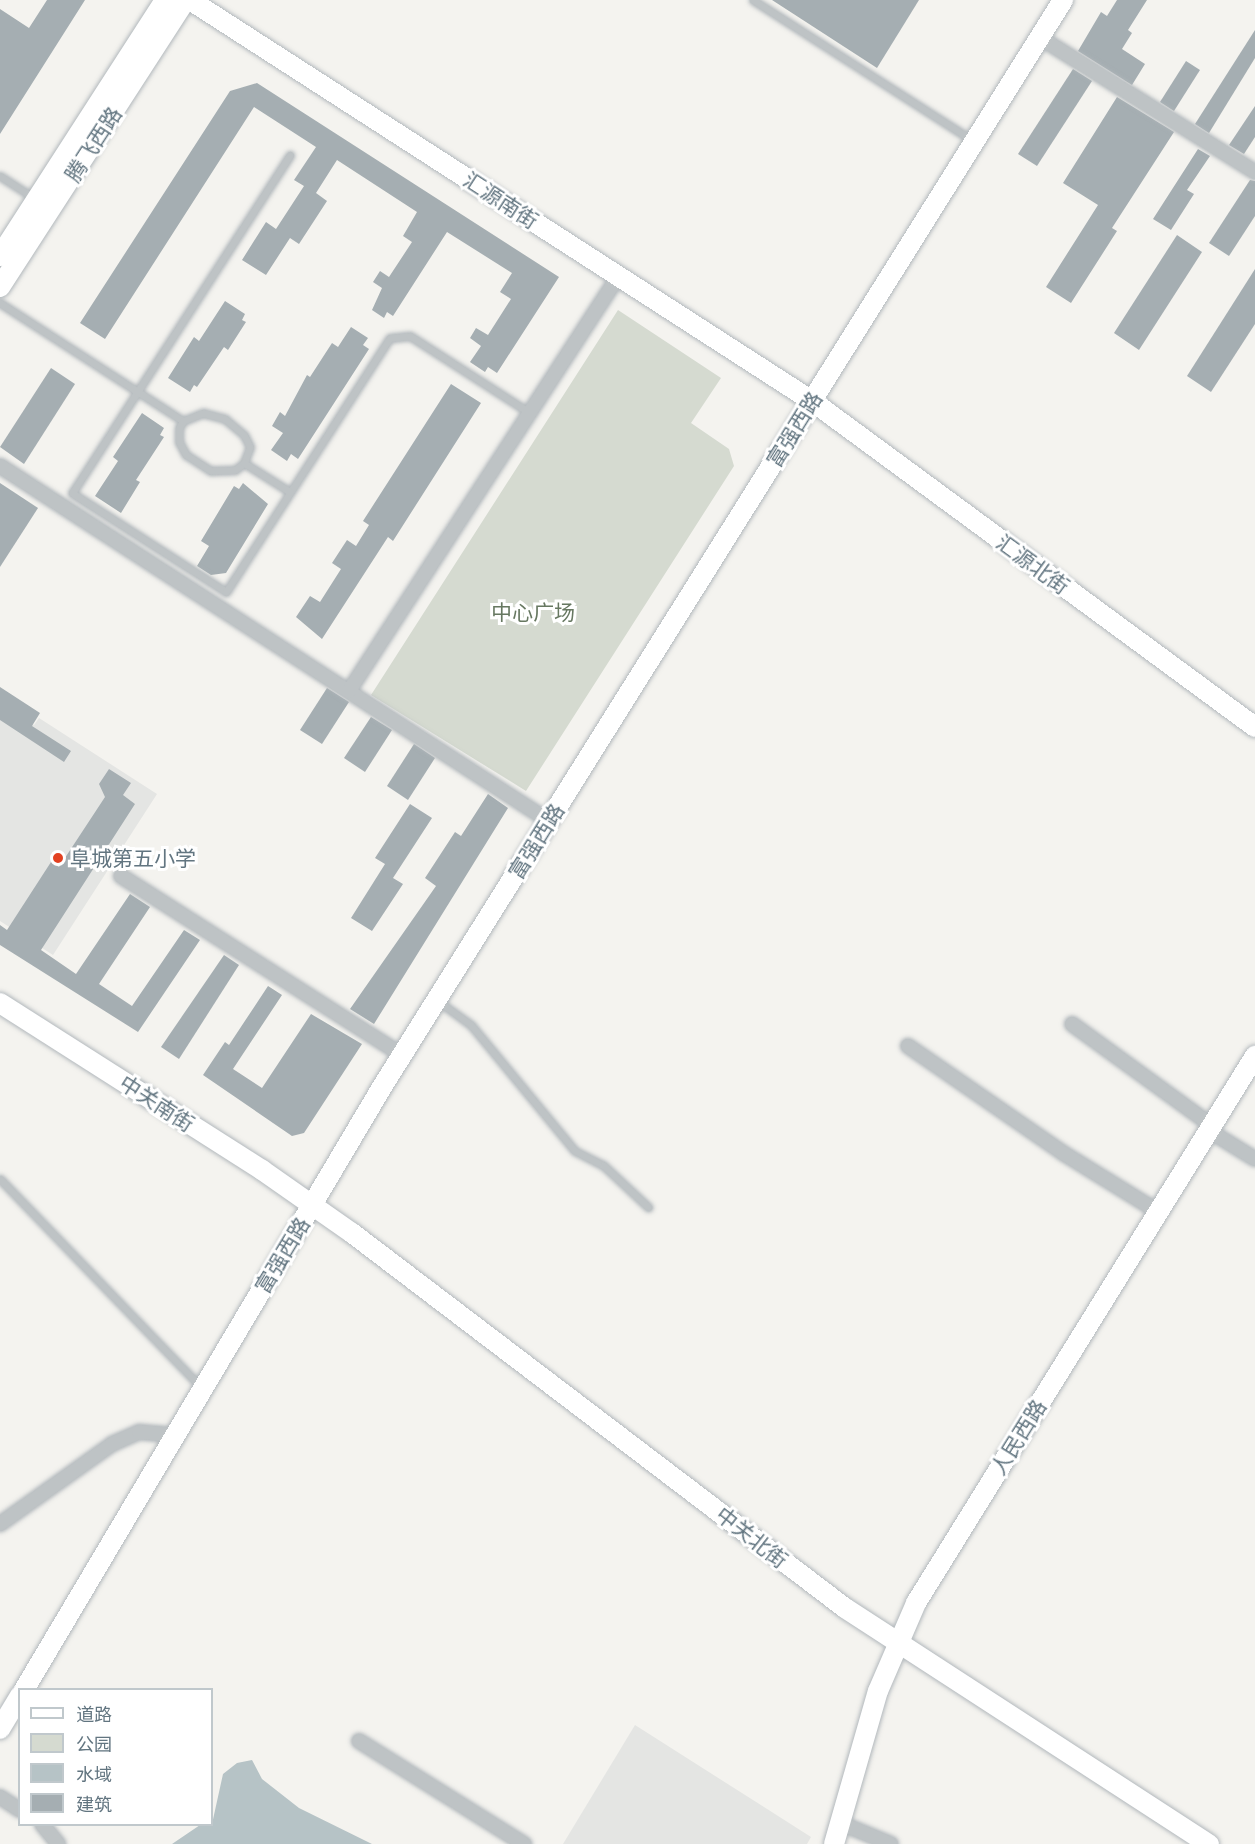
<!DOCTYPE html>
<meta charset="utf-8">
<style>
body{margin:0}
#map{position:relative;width:1255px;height:1844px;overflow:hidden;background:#f4f3ef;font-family:"IBM Plex Sans","Noto Sans SC",sans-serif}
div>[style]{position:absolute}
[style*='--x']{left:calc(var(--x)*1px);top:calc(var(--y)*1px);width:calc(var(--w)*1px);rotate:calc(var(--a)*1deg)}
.built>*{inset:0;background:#e4e5e3}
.green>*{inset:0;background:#d5dad0}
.water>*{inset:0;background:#b6c3c6}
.building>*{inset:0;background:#a5aeb2}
.roads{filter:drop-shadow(0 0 2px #b2b8bc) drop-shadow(0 0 2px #b2b8bc)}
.lane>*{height:7px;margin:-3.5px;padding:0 3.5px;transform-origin:3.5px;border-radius:3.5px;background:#bec3c5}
.street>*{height:14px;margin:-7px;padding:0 7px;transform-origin:7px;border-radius:7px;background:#bec3c5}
.secondary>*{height:20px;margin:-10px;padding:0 10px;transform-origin:10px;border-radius:10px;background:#fff}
.dots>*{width:16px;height:16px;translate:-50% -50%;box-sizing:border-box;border:3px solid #fff;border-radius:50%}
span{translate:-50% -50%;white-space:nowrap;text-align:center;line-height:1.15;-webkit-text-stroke:6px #fff;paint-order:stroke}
.street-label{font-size:21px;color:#627580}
.park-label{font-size:21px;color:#677861}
.poi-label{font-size:21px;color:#627580}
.left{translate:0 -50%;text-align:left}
.legend{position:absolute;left:18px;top:1688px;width:195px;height:138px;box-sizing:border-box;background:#fff;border:2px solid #c0c8cc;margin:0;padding:8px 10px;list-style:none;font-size:18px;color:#627580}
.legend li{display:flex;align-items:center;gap:12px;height:30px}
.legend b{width:30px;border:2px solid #c0c8cc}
</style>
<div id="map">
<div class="built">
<i style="clip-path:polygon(0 703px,34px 725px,39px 718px,157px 794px,53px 955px,0 921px)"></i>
<i style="clip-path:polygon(635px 1725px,811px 1837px,807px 1844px,563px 1844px)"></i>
</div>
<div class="green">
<i style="clip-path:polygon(618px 310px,721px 378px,691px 423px,729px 449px,734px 466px,526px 791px,371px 695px)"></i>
</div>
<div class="water">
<i style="clip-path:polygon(252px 1760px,262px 1779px,299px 1808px,372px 1844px,172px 1844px,200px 1825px,212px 1824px,223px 1774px,237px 1763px)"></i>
</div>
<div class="building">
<i style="clip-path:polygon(47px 0,85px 0,0 134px,0 9px,29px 28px)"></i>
<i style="clip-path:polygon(772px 0,919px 0,877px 68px)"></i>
<i style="clip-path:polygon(1117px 0,1147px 0,1128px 30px,1132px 33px,1122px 49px,1145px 64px,1132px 85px,1078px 51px,1101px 12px,1107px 16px)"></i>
<i style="clip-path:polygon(1255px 30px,1255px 58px,1209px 133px,1195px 124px)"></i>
<i style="clip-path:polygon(1186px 61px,1200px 70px,1174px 111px,1160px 102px)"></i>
<i style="clip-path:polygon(1073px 69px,1092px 81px,1037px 166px,1018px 154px)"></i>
<i style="clip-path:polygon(257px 83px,559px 277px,497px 373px,488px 367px,485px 372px,470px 362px,481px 346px,470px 338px,476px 328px,488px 335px,511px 299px,500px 292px,512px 273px,447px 232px,393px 316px,387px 312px,384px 318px,372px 310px,382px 288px,373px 282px,380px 271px,389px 277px,412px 242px,403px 236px,417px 212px,337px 160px,316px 193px,327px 201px,299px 244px,290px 238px,266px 275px,242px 260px,266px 222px,276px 229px,304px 186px,294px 180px,316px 147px,254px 107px,105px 339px,80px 323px,230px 91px)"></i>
<i style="clip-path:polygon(1117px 97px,1174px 132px,1112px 228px,1117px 231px,1071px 303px,1046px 287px,1098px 205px,1063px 183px)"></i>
<i style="clip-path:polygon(1255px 106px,1255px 137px,1244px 154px,1229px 145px)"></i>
<i style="clip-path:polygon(1198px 149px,1210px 156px,1187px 190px,1194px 194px,1171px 230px,1153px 219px)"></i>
<i style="clip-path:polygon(1250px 180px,1255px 181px,1255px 216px,1229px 256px,1209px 243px)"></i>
<i style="clip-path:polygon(1177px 235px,1202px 252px,1139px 350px,1114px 333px)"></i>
<i style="clip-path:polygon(1255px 269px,1255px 324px,1211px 392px,1187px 376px)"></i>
<i style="clip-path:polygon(225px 301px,245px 314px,242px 320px,246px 322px,228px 350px,224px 347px,197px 387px,194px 385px,190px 392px,168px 378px,194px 337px,199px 341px)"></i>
<i style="clip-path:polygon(351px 327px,368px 338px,363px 345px,369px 349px,298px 459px,291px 454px,287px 461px,271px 450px,283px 433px,272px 426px,280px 412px,285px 416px,307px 375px,310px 377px,332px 343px,338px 347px)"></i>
<i style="clip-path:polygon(51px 368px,75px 384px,24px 464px,0 447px)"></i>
<i style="clip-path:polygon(451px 384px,481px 403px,393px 541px,388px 537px,322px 639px,296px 617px,310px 596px,320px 602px,341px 569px,332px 563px,347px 540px,356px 546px,369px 525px,363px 521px)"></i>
<i style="clip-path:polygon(142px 413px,164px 428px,160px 435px,164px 437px,136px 480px,140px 482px,121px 513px,95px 496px,118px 461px,113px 457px)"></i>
<i style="clip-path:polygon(0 483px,38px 508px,0 567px)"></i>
<i style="clip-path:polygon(243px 483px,268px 504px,226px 573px,211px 575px,197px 566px,209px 546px,201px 541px,234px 486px,239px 489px)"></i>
<i style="clip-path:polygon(0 687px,40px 713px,32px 726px,71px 751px,64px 762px,0 720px)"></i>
<i style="clip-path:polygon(327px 688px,349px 702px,322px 744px,300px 730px)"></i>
<i style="clip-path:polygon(371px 717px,392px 730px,365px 772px,344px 758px)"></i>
<i style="clip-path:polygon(414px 744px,435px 758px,408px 800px,387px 786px)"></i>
<i style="clip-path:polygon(109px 769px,131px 783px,123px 795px,135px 804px,41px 950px,76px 974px,130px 894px,150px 907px,99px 984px,132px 1006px,184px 930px,200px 940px,138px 1032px,0 945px,0 925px,7px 930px,51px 862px,59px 867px,105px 797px,99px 784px)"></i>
<i style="clip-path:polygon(488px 794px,508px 808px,374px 1024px,350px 1009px,436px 886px,425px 878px,455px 832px,461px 836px)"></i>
<i style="clip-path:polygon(410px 804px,432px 818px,393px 878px,403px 884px,372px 931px,351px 918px,385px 864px,375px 858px)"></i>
<i style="clip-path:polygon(224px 955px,239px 965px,179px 1059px,161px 1047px)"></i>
<i style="clip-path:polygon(268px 986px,282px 995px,233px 1069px,262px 1088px,311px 1014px,362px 1044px,304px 1133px,292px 1136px,203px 1075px,225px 1042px,229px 1045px)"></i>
</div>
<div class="roads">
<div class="lane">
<i style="--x:753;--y:0;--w:260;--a:32.6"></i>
<i style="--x:290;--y:155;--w:402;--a:122.8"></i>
<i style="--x:72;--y:493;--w:183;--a:32.7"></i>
<i style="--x:226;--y:592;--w:302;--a:-57.2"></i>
<i style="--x:390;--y:338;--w:20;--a:-6"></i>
<i style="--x:410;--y:336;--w:143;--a:32.7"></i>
<i style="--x:0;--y:176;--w:40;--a:32.9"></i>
<i style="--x:0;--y:303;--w:218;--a:32.8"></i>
<i style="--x:203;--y:413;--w:23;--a:15"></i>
<i style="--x:225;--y:419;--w:25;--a:40"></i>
<i style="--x:244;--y:435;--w:13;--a:63"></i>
<i style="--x:250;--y:447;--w:17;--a:111"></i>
<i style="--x:244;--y:463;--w:11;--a:142"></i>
<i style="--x:235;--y:470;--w:24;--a:178"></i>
<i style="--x:211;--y:471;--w:30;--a:-147"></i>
<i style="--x:186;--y:455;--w:15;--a:-118"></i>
<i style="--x:179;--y:442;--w:14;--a:-90"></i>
<i style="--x:179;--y:428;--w:8;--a:-60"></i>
<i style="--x:183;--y:421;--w:22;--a:-22"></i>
<i style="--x:244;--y:463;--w:54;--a:32.2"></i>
<i style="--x:438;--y:1001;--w:41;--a:36"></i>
<i style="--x:471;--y:1025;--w:163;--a:50.5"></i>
<i style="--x:575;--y:1151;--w:31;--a:27"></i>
<i style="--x:603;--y:1165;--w:62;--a:43"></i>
<i style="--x:0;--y:1179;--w:291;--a:46"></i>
</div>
<div class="street">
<i style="--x:1039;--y:37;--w:255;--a:32"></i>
<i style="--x:0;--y:466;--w:654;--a:32.89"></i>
<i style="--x:349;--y:691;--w:495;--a:-57"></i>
<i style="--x:121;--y:876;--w:333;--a:32.5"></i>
<i style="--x:1072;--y:1024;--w:172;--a:36"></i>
<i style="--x:908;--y:1046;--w:188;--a:34.6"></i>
<i style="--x:1063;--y:1153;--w:110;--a:31.7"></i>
<i style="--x:1208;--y:1130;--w:55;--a:31.7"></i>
<i style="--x:0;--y:1524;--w:138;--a:-35.5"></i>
<i style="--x:112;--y:1444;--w:30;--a:-24"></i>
<i style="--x:139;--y:1432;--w:35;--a:5"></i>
<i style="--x:359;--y:1741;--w:195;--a:32"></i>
<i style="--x:0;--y:1797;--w:24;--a:33"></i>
<i style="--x:840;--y:1823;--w:55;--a:22.4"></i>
<i style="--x:42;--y:1824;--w:26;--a:51"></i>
</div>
<div class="secondary">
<i style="--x:190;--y:0;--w:740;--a:32.81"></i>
<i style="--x:812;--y:401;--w:550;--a:36.35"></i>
<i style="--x:0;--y:256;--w:305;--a:-57.2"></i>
<i style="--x:0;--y:287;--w:342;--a:-57.1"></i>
<i style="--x:0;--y:1003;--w:311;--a:32.5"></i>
<i style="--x:262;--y:1170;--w:110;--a:35"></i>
<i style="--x:352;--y:1233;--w:619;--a:37.26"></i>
<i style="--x:845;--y:1608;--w:434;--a:33"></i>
<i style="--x:24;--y:1690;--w:701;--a:-59.3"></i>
<i style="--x:382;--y:1087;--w:1283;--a:-57.93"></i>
<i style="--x:0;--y:1729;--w:39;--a:-59"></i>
<i style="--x:834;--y:1844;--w:159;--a:-74"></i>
<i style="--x:878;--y:1691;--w:96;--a:-66.6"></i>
<i style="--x:916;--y:1603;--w:644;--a:-58.21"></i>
</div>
</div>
<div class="dots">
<i style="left:58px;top:858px;background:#e24121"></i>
</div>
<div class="street-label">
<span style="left:93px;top:144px;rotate:-57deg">腾飞西路</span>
<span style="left:501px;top:200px;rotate:33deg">汇源南街</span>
<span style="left:794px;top:429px;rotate:-58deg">富强西路</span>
<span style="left:1033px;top:564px;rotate:36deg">汇源北街</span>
<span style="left:536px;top:841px;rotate:-58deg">富强西路</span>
<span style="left:157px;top:1103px;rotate:33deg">中关南街</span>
<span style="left:282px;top:1255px;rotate:-59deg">富强西路</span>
<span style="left:1018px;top:1437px;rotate:-58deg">人民西路</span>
<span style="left:752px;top:1537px;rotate:38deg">中关北街</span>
</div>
<div class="park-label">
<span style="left:533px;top:612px">中心广场</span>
</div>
<div class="poi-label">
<span class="left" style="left:70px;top:858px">阜城第五小学</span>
</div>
<ul class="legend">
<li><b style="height:8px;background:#fff"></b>道路</li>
<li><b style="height:16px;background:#d5dad0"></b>公园</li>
<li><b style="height:16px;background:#b6c3c6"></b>水域</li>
<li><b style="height:16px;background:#a5aeb2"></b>建筑</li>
</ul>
</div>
